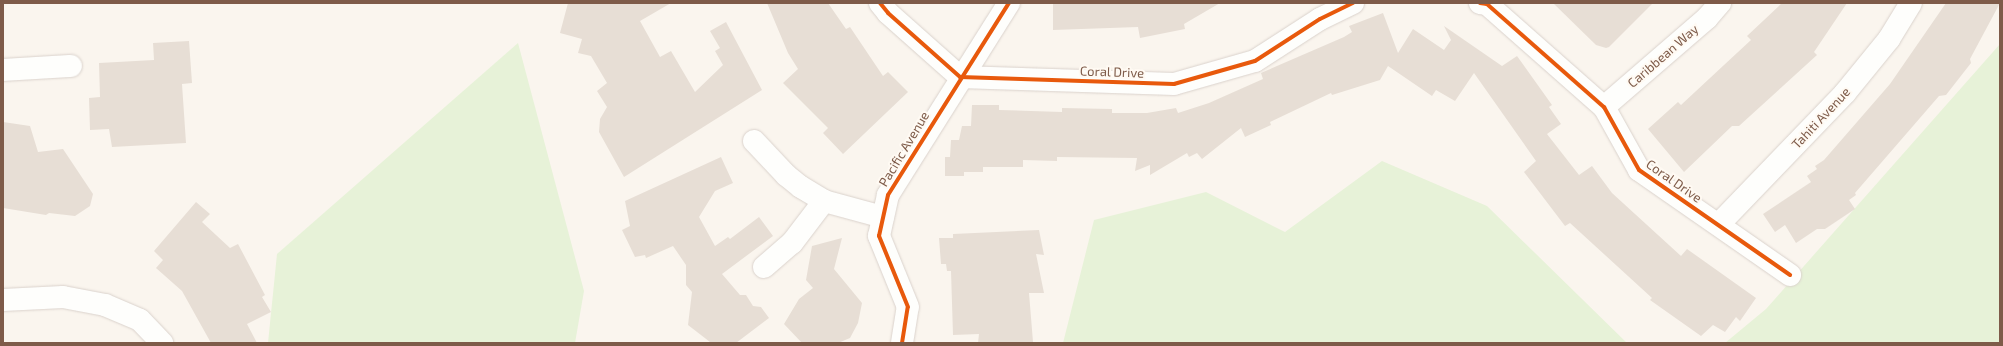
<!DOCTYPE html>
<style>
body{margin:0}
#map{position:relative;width:2003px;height:346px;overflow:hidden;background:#faf5ee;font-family:"Exo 2",sans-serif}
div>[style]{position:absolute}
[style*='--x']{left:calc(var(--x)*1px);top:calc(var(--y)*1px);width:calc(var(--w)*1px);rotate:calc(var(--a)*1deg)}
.green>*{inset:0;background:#e7f2d8}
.building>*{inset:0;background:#e7ded5}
.roads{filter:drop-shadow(0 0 1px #dad2cc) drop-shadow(0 0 1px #dad2cc)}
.minor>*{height:22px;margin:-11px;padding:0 11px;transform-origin:11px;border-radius:11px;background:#fefefc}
.cycleway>*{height:4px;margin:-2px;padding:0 2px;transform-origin:2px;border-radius:2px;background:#e8590c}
span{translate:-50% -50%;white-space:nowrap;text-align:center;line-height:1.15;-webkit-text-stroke:4px #fffaf3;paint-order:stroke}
.street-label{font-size:13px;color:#7e5b49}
.frame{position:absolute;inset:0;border:4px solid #7e5b49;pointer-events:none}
</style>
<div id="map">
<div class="green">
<i style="clip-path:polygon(518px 43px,584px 291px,575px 343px,268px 343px,277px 254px)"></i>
<i style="clip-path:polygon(2000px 44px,2000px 343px,1725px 343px,1766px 309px)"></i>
<i style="clip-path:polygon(1382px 161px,1487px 206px,1627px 343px,1063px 343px,1094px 220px,1206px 192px,1285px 232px)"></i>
</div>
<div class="building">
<i style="clip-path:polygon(568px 3px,671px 3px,640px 21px,660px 57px,671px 51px,695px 92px,723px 65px,715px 51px,720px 48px,710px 31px,726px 22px,762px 90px,624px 177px,599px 132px,600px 119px,607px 107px,597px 91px,607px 83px,591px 56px,578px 53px,582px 39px,560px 33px)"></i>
<i style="clip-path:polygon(767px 3px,828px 3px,846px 29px,850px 27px,883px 76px,888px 72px,908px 92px,843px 154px,823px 133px,828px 128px,783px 83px,798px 69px,788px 53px)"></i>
<i style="clip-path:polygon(1053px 3px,1220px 3px,1184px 24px,1185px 29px,1140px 38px,1138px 27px,1053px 30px)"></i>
<i style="clip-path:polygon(1553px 3px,1653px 3px,1609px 47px,1606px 48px,1596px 45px)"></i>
<i style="clip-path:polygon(1782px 3px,1847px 3px,1814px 52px,1817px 55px,1739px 126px,1732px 126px,1684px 172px,1648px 129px,1678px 102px,1681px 105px,1724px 65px,1751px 40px,1747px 36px)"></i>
<i style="clip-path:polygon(1946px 3px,2000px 3px,1970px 59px,1971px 63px,1946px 95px,1939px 96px,1855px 193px,1856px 195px,1849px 200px,1855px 209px,1825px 229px,1817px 229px,1796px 243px,1785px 225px,1775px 232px,1763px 214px,1811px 182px,1807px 176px,1817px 169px,1815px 166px,1824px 160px,1890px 84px)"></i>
<i style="clip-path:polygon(1383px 13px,1398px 53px,1413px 29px,1444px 50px,1451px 40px,1444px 26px,1502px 66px,1517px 56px,1552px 105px,1549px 107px,1561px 124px,1547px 134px,1579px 175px,1592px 166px,1612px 193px,1681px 256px,1687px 249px,1756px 298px,1740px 321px,1736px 317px,1725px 332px,1713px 325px,1701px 336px,1650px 300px,1652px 298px,1570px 223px,1565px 226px,1524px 172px,1536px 161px,1474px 73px,1455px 101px,1436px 90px,1432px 96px,1388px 66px,1380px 80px,1332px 95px,1331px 93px,1270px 122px,1271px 125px,1245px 137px,1241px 128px,1202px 159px,1197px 153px,1189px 157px,1187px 153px,1150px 175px,1150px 165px,1135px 171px,1137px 158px,1057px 157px,1057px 161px,1023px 160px,1023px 167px,983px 167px,983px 172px,964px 172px,964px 176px,945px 176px,945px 157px,950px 157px,951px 140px,959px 140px,962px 126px,971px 126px,972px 105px,999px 105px,999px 110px,1062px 112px,1062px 108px,1112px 109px,1112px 113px,1147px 113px,1176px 108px,1178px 113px,1209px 103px,1263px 79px,1261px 73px,1344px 37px,1352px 32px,1349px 26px)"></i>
<i style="clip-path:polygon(189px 41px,192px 83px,182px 84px,186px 143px,112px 147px,109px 129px,90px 130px,89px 98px,100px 97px,99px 63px,154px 60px,153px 43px)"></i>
<i style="clip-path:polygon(3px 122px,30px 126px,38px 152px,63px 149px,93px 194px,90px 206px,75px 216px,49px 213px,46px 215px,3px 208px)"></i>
<i style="clip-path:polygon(721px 157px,733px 183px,715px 191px,699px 217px,715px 246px,728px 237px,730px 239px,759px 217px,773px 236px,722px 274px,740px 295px,746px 295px,753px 306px,761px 307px,769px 318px,736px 343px,710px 342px,688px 325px,692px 292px,686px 285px,686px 265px,673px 246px,646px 258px,645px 255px,635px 257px,622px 230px,630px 226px,625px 201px)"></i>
<i style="clip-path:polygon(196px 202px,210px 214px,202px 222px,230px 248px,238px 244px,265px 295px,262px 297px,271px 312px,247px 324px,257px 343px,211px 343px,182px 291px,156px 268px,163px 260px,154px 251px)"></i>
<i style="clip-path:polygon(1039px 230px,1044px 255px,1036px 254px,1044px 293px,1029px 293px,1033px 342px,978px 343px,979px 334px,953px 335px,951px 271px,947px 271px,946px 264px,941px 264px,939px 238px,953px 238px,953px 234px)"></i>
<i style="clip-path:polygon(842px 238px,834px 269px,862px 303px,858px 323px,850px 338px,838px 343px,802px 343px,784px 324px,799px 299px,813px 288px,806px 280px,812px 246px)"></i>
</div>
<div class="roads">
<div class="minor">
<i style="--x:880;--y:3;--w:13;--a:51"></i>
<i style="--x:888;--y:13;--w:96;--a:41.6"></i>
<i style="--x:960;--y:77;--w:214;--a:1.9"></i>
<i style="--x:1174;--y:84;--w:84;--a:-15.9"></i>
<i style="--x:1255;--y:61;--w:77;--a:-32.9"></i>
<i style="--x:1320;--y:19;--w:37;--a:-26"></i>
<i style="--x:1480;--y:3;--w:7;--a:8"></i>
<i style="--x:1487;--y:4;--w:156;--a:41.4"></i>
<i style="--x:1604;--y:107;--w:72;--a:60.9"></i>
<i style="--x:1639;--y:170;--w:184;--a:34.8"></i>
<i style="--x:3;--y:70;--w:68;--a:-3.4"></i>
<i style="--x:1604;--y:107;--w:136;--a:-40.8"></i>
<i style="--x:1707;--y:18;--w:20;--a:-49"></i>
<i style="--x:754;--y:141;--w:47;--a:46.7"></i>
<i style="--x:786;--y:175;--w:19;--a:39"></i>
<i style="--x:801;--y:187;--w:27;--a:31"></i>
<i style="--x:824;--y:201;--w:61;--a:15.2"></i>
<i style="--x:1719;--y:224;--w:182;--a:-46.1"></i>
<i style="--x:1845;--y:93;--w:70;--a:-50.8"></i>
<i style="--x:1889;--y:39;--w:42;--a:-58.6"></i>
<i style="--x:764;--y:267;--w:37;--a:-41"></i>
<i style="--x:792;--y:243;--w:53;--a:-52.7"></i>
<i style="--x:3;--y:300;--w:60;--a:-2.9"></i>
<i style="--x:63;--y:297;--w:43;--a:10.8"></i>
<i style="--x:105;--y:305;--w:38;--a:23"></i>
<i style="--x:140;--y:320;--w:32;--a:46"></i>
<i style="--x:902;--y:343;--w:36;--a:-81"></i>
<i style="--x:908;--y:307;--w:77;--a:-112.2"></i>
<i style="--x:879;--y:236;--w:42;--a:-77.6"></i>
<i style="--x:888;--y:195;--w:227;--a:-57.8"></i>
</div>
</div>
<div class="cycleway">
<i style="--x:880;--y:3;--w:13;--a:51"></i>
<i style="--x:888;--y:13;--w:96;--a:41.6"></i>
<i style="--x:960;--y:77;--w:214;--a:1.9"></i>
<i style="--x:1174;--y:84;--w:84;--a:-15.9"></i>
<i style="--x:1255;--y:61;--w:77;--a:-32.9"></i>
<i style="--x:1320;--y:19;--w:37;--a:-26"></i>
<i style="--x:1480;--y:3;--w:7;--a:8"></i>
<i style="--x:1487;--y:4;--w:156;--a:41.4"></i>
<i style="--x:1604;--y:107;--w:72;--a:60.9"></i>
<i style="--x:1639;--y:170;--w:184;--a:34.8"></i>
<i style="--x:902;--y:343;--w:36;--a:-81"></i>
<i style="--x:908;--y:307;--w:77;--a:-112.2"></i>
<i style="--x:879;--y:236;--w:42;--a:-77.6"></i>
<i style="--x:888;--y:195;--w:227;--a:-57.8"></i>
</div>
<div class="street-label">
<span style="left:1663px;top:56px;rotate:-41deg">Caribbean Way</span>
<span style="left:1112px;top:72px;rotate:2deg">Coral Drive</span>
<span style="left:1821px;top:118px;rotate:-47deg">Tahiti Avenue</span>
<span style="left:904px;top:149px;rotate:-59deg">Pacific Avenue</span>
<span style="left:1674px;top:181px;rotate:35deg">Coral Drive</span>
</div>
<div class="frame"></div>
</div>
